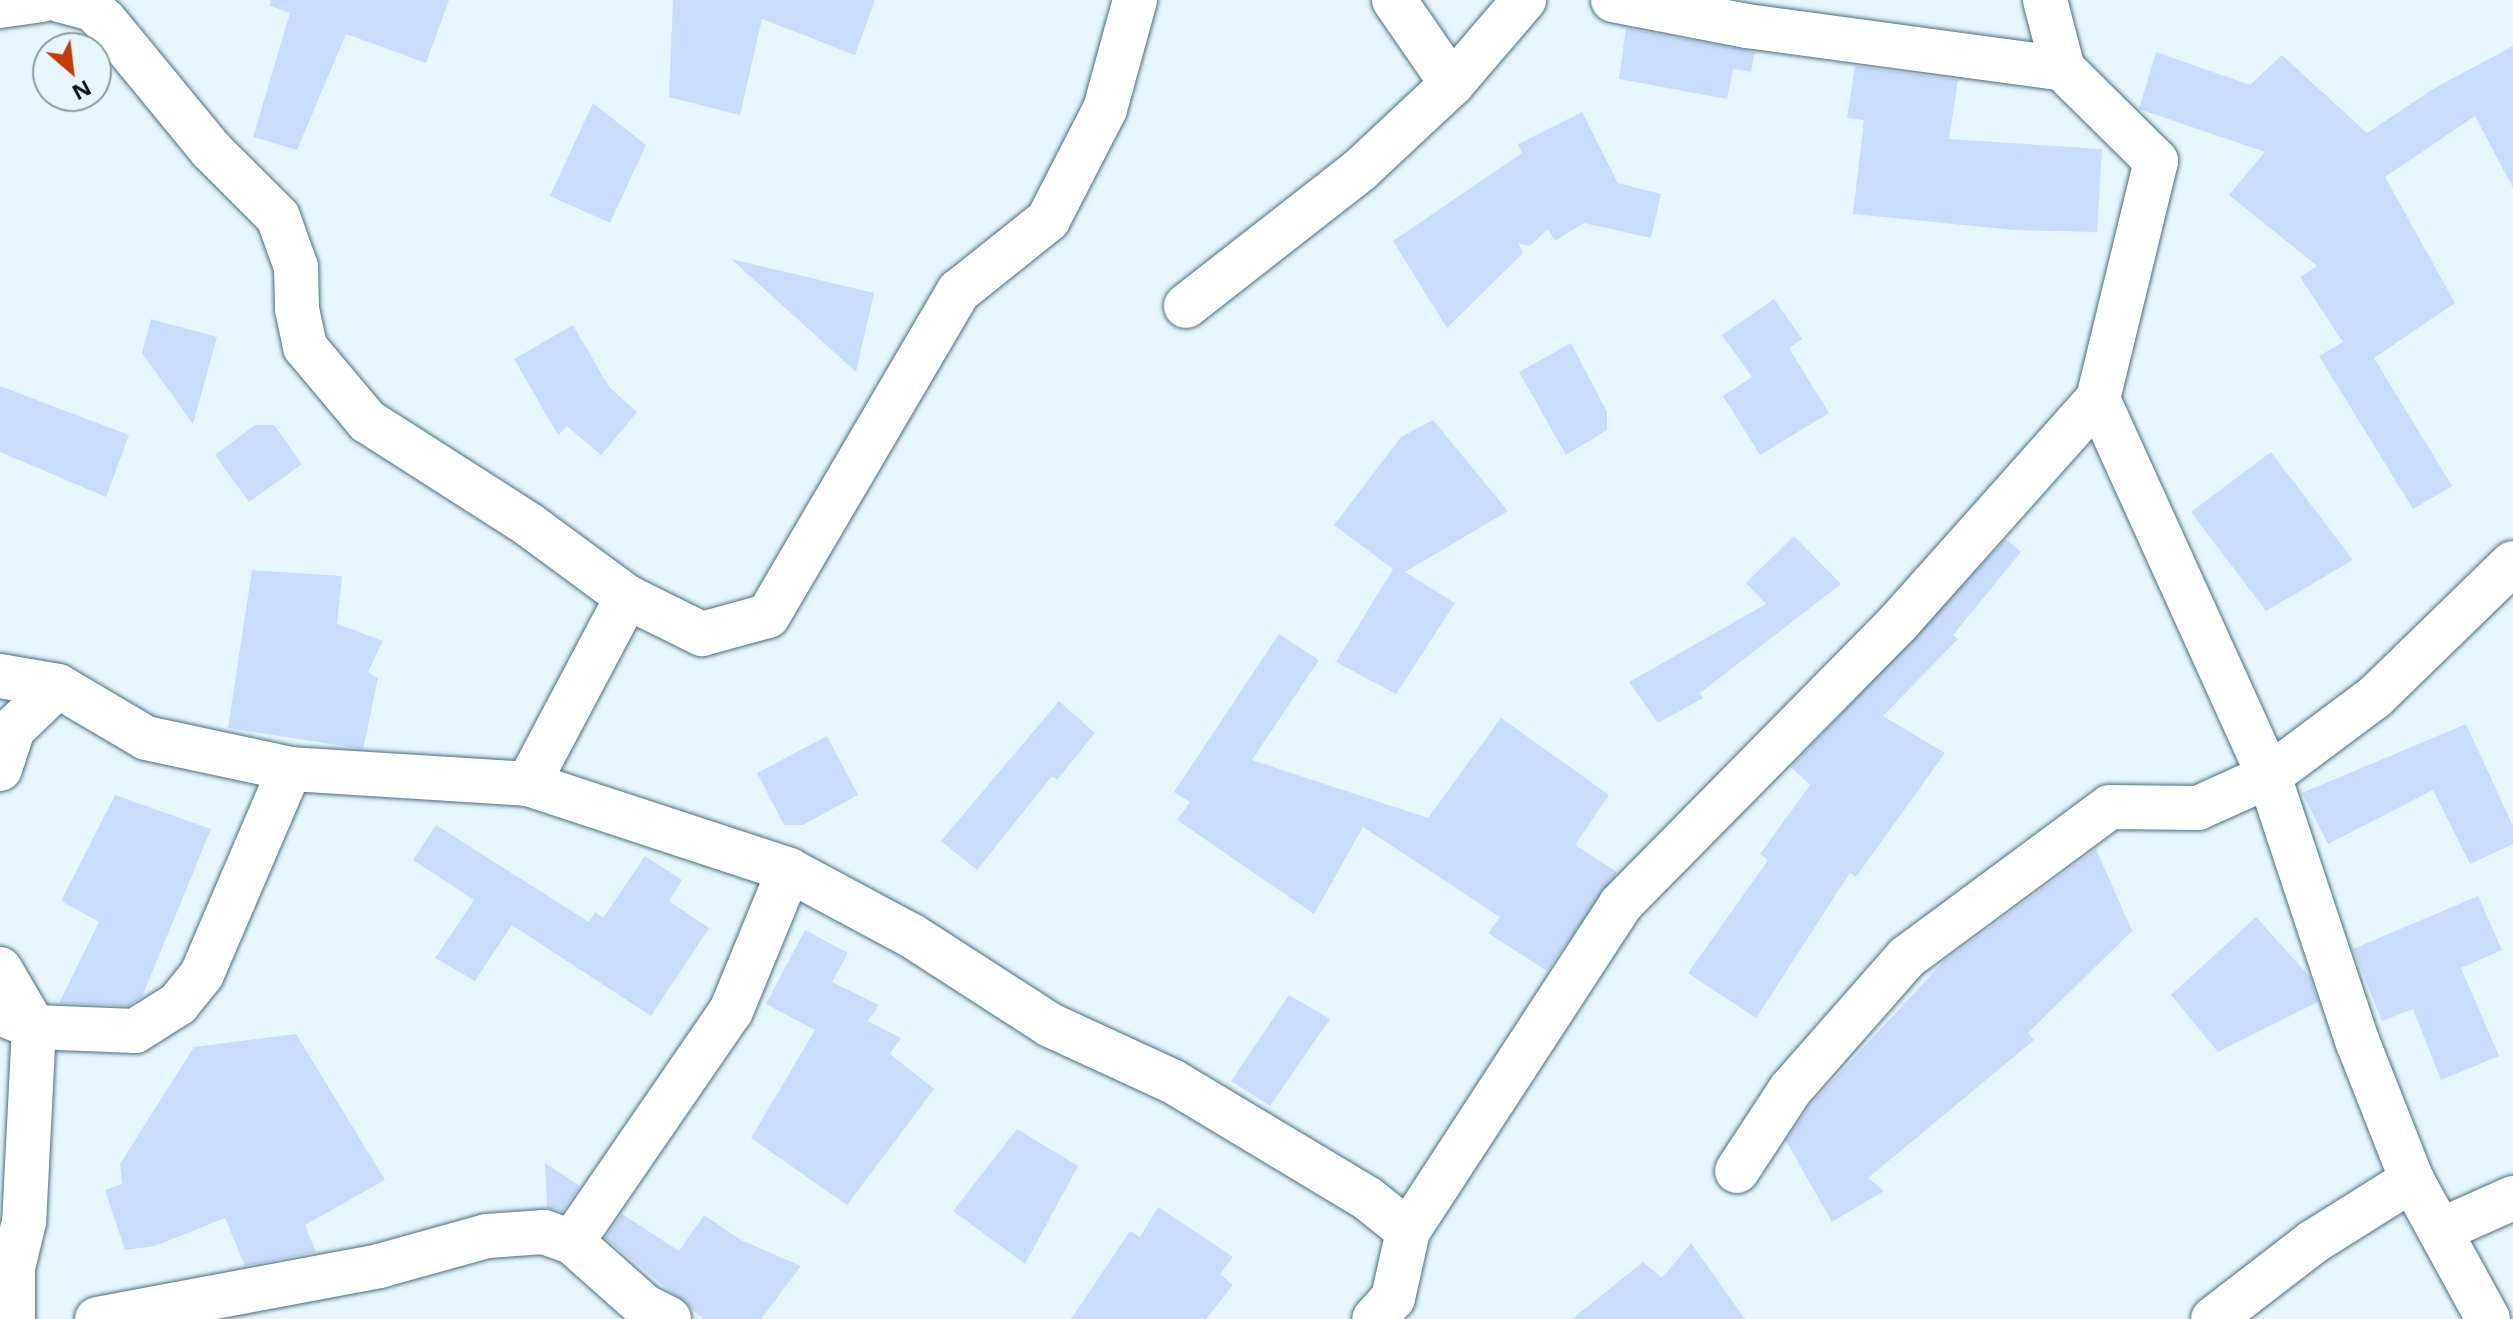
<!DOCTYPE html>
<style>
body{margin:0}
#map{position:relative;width:2513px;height:1319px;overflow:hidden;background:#e7f6fd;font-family:"Noto Sans",sans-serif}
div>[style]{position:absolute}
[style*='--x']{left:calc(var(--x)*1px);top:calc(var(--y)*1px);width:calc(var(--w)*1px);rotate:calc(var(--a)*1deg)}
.building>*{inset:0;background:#c9dcfc}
.roads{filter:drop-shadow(0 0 2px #4a6f7e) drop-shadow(0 0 2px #4a6f7e)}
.minor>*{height:44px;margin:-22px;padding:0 22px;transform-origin:22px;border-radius:22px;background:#fff}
span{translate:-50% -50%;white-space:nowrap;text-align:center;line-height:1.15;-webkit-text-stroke:7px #e7f6fd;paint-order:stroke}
.north{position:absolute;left:32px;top:32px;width:80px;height:80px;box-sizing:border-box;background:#e7f6fd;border:2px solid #8d9ca3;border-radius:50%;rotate:152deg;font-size:22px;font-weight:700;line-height:32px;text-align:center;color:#06151b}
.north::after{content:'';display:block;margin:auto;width:28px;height:36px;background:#c23b04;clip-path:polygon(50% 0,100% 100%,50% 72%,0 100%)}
</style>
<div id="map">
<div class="building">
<i style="clip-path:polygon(271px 0,449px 0,426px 63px,346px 34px,297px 150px,253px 137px,290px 13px,270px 6px)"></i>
<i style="clip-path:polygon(673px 0,875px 0,855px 55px,762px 19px,740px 115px,669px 97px)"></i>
<i style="clip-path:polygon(1626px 28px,1755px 52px,1751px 72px,1733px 69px,1727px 99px,1619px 79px)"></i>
<i style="clip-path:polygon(2513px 46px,2513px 188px,2475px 116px,2385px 177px,2455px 303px,2374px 358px,2452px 486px,2413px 509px,2319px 356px,2343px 342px,2300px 277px,2317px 266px,2229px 195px,2265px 152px,2139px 109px,2156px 52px,2250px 85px,2282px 55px,2367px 133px,2433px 89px)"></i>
<i style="clip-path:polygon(1855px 66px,1958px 80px,1949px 139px,2102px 149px,2097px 232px,2013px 230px,1853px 214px,1864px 120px,1847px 118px)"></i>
<i style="clip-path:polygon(593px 103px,646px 145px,610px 223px,550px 196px)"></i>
<i style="clip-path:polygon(1582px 112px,1618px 183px,1661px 194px,1651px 238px,1584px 223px,1555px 241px,1548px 229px,1530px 246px,1518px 243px,1523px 253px,1447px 328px,1393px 241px,1522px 153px,1518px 144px)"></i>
<i style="clip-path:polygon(731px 259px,874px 293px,856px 372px)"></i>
<i style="clip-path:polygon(1774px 299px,1802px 339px,1789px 348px,1829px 413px,1760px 455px,1723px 396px,1752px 377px,1722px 335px)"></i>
<i style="clip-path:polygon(151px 319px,217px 337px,193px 424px,142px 353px)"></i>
<i style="clip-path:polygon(573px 325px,609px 387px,637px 412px,601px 455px,567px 426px,558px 435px,514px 359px)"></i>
<i style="clip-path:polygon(1571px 343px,1607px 412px,1607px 430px,1566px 455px,1519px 372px)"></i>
<i style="clip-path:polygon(0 386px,129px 435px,106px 497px,0 452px)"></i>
<i style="clip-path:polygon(1433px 420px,1508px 511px,1405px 572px,1455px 603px,1396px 694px,1336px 662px,1393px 569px,1334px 525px,1401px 437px)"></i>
<i style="clip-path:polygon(255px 425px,274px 425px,302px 464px,249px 502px,215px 455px)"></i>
<i style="clip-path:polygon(2271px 452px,2353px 560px,2266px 611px,2191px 512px)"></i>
<i style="clip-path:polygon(1794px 536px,1841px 584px,1700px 693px,1703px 698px,1658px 723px,1629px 682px,1766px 604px,1746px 583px)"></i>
<i style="clip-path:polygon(2006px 539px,2021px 552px,1953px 635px,1958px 639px,1883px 716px,1945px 753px,1856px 877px,1850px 873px,1756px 1018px,1688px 973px,1768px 860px,1760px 854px,1810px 785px,1791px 767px)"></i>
<i style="clip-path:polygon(252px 570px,342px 576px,337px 624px,383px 641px,368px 672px,378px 678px,363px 749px,228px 728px)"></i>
<i style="clip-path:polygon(1279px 634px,1319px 660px,1252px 760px,1428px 818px,1501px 718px,1609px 795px,1575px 845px,1617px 872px,1547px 971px,1488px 933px,1500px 917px,1363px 827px,1314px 914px,1177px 820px,1190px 802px,1174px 792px)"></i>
<i style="clip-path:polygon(1059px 701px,1095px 733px,1057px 780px,1052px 776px,977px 870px,941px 841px)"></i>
<i style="clip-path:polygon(2466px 724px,2513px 826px,2513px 844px,2470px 864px,2433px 790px,2328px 844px,2302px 793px)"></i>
<i style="clip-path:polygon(827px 736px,858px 795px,803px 825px,784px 825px,757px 773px)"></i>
<i style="clip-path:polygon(115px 795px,211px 829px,142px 997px,128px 1006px,59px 1003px,99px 922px,61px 901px)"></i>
<i style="clip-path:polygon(436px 825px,589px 922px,595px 912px,603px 918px,645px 856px,682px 880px,669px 901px,709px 928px,651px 1016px,512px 925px,475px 981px,435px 958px,474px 900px,413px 860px)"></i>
<i style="clip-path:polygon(2096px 849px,2132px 931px,2028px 1033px,2034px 1040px,1868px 1178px,1884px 1191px,1832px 1222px,1786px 1141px,1810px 1105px,1944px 961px)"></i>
<i style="clip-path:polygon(2478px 896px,2502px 950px,2461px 968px,2499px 1056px,2441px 1080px,2413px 1009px,2382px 1021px,2353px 949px)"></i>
<i style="clip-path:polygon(2256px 917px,2310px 977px,2318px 1002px,2218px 1052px,2171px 995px)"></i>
<i style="clip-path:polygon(805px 930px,848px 953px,832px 982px,879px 1005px,868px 1021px,901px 1038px,890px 1054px,934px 1089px,847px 1205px,751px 1138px,815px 1030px,766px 1004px)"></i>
<i style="clip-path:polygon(1289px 995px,1330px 1019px,1270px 1106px,1231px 1081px)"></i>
<i style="clip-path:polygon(296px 1034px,385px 1180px,305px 1225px,316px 1252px,245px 1266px,225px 1218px,155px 1246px,125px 1250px,105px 1190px,122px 1184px,120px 1164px,194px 1047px)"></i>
<i style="clip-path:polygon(1017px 1129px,1078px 1166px,1025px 1264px,953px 1211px)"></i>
<i style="clip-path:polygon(545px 1163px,580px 1186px,562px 1212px,547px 1208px)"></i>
<i style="clip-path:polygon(1158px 1207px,1233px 1257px,1220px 1274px,1233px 1285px,1206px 1319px,1071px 1319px,1130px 1231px,1140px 1237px)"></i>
<i style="clip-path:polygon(622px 1214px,679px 1251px,704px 1215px,741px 1240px,801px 1266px,761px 1319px,704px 1319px,605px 1238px)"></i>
<i style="clip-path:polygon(1691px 1243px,1745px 1319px,1572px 1319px,1643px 1262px,1662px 1278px)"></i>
</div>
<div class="roads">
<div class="minor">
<i style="--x:59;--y:0;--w:34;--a:15"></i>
<i style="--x:92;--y:9;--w:18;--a:43"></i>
<i style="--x:105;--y:21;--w:167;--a:50.6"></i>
<i style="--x:211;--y:150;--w:95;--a:45"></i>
<i style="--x:278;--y:217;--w:53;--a:70.2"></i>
<i style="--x:296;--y:267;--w:42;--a:88.6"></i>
<i style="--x:297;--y:309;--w:39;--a:78"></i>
<i style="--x:305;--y:347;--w:97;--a:50"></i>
<i style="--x:367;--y:421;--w:191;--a:32.6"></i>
<i style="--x:528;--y:524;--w:123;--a:36.4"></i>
<i style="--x:627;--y:597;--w:84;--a:26.3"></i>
<i style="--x:702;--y:634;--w:68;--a:-15.3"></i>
<i style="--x:768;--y:616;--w:377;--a:-59.6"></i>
<i style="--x:959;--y:291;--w:114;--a:-38.6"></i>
<i style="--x:1048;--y:220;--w:125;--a:-62.8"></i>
<i style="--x:1105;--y:109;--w:113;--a:-74.6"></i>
<i style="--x:1394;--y:0;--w:102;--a:55.4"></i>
<i style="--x:1452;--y:84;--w:111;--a:-49.4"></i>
<i style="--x:1613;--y:0;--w:136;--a:11"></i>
<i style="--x:1747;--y:26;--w:319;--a:7.7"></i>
<i style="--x:2045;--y:0;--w:71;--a:75.4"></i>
<i style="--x:2063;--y:69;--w:131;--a:44.7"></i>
<i style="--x:2156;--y:161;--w:245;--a:103.7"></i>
<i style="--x:2098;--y:399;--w:414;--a:65.6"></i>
<i style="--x:2269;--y:776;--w:281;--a:71.6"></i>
<i style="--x:2358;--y:1043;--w:147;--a:68.5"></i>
<i style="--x:2412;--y:1180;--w:158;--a:61.3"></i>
<i style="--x:0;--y:6;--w:42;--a:-8.1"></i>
<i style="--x:1186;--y:306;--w:221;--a:-38"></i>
<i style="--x:1360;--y:170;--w:126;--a:-43.1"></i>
<i style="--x:0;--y:676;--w:59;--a:9.8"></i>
<i style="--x:58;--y:686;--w:102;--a:30.6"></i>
<i style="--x:146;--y:738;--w:147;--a:12.1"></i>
<i style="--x:290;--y:769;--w:238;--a:3.6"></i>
<i style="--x:528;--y:784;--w:275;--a:18.2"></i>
<i style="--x:789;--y:870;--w:140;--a:28.2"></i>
<i style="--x:912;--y:936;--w:164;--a:32.8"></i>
<i style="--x:1050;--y:1025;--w:134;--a:24.7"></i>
<i style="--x:1172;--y:1081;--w:227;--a:31"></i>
<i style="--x:1367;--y:1198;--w:53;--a:38.8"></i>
<i style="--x:1408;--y:1231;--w:69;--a:102.6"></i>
<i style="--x:1393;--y:1298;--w:28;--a:132"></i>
<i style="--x:0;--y:769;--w:42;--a:-72"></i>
<i style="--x:13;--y:729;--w:62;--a:-43.7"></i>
<i style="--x:528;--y:784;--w:212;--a:-62.1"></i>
<i style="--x:0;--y:969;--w:67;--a:59.6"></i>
<i style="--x:34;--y:1027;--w:195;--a:92.9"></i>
<i style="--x:24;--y:1222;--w:47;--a:103.4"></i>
<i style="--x:13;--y:1268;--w:51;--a:90"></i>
<i style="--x:0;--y:1013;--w:37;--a:22"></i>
<i style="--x:34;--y:1027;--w:101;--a:2.3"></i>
<i style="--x:135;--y:1031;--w:51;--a:-32.1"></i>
<i style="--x:178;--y:1004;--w:38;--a:-51"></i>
<i style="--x:202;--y:974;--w:223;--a:-66.8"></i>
<i style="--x:1737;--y:1171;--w:97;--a:-56.8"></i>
<i style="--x:1790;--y:1090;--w:177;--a:-48.7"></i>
<i style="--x:1907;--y:957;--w:252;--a:-36.5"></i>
<i style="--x:2110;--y:807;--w:88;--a:0.7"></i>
<i style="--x:2198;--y:808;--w:78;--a:-24.3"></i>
<i style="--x:2269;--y:776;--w:132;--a:-36.7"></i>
<i style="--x:2375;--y:697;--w:192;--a:-44.2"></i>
<i style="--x:2441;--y:1230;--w:79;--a:-24"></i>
<i style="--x:1408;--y:1231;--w:390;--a:-56.9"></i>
<i style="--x:1621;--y:904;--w:396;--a:-45.4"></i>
<i style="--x:1899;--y:622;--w:299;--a:-48.3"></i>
<i style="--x:572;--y:1242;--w:280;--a:-55.5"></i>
<i style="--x:731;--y:1011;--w:152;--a:-67.6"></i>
<i style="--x:97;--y:1319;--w:287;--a:-10.6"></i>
<i style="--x:379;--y:1266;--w:112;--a:-15.5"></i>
<i style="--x:487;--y:1236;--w:57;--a:-4"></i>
<i style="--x:544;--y:1232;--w:30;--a:20"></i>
<i style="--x:572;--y:1242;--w:96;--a:41.6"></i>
<i style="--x:644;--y:1306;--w:28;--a:27"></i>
<i style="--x:2213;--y:1319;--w:126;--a:-37.6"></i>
<i style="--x:2313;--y:1242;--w:117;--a:-32.1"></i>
</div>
</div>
<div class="north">N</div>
</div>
